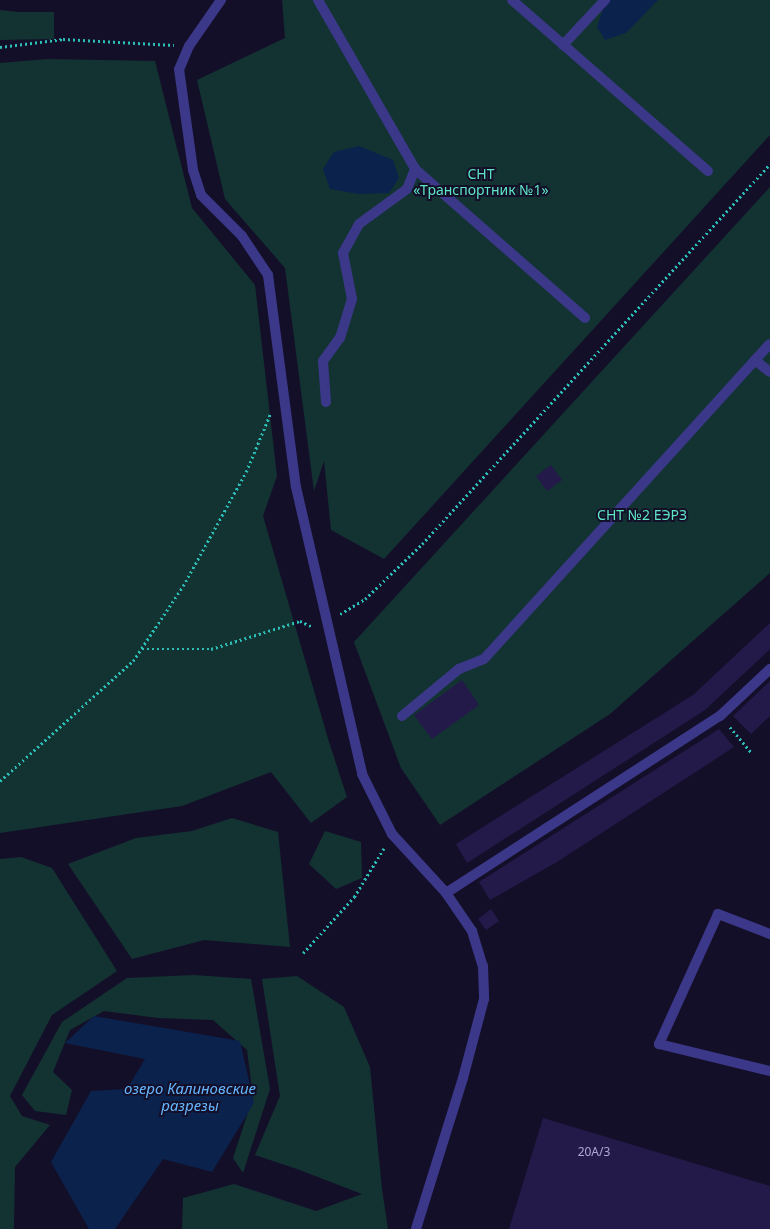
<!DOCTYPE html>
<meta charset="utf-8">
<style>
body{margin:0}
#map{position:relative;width:770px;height:1229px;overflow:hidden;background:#140f29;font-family:"Noto Sans",sans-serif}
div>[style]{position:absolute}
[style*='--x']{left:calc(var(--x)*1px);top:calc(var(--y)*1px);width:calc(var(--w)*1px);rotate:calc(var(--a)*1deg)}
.green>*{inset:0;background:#123332}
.water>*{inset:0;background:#0a224c}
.building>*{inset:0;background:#241a4a}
.path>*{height:2.5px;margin-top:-1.25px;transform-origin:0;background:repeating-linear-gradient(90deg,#2bbeb7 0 2px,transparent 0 5px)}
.minor>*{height:10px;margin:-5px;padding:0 5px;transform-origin:5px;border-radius:5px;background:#3c3889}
span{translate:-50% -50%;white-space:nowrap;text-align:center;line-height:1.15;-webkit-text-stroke:4px #140f29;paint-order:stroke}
.number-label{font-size:12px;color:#ada8d2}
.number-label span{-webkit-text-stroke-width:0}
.park-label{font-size:14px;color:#5de5c4}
.water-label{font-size:15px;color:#65b6ff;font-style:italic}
</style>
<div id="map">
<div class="green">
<i style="clip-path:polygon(282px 0,770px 0,770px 135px,384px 559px,331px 530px,324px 461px,314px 491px,285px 268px,225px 199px,197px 80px,285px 38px)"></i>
<i style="clip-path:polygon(0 10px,19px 12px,54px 12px,54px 39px,0 40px)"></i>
<i style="clip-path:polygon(47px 59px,155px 61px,192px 208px,255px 285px,277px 476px,263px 516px,329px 742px,347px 797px,311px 823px,271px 772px,182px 806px,0 833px,0 63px)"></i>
<i style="clip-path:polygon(770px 187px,770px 573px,610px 714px,440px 825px,401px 768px,354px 642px)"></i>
<i style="clip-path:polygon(232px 818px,278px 832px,290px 947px,204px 940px,132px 959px,68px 864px,136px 838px,192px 831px)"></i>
<i style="clip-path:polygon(325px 831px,361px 842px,362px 878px,336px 889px,309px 864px)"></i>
<i style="clip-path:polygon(21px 857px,52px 868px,117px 971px,52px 1015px,10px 1096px,22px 1116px,50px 1125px,15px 1167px,14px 1229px,0 1229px,0 859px)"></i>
<i style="clip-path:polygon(194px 975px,251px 979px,270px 1089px,243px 1173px,233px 1158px,253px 1097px,247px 1050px,213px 1020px,158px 1018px,104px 1011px,70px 1030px,53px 1072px,72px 1090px,66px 1115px,35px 1111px,22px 1095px,62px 1022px,127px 978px)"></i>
<i style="clip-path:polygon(297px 976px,344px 1007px,370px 1067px,382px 1189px,388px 1229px,182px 1229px,183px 1198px,234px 1184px,316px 1211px,362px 1194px,297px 1169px,255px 1155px,280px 1096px,262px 979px)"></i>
</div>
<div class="water">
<i style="clip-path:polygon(608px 0,658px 0,626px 33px,605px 40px,597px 27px,605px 3px)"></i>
<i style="clip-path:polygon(359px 146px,393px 160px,399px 178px,389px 193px,359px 194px,330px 189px,323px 169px,334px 152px)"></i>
<i style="clip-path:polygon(94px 1016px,240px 1041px,254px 1103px,212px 1172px,163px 1159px,115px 1229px,89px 1229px,51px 1162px,91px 1091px,127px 1089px,145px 1059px,65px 1043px)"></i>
</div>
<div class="building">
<i style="clip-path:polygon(551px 465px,562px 480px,547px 491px,536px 476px)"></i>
<i style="clip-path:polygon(770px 623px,770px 649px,705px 710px,467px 863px,456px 844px,693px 695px)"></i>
<i style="clip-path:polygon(462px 680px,479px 705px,432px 739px,414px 715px)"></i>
<i style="clip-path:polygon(770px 681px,770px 716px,751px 734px,733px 716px)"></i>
<i style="clip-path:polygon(719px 729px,734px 747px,557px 862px,490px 900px,479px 882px)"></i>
<i style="clip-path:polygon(491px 909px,499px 921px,486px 930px,478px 919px)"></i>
<i style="clip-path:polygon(543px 1118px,770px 1186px,770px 1229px,509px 1229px)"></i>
</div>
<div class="path">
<i style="--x:0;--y:47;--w:64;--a:-7.2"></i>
<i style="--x:63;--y:39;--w:111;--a:3.1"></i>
<i style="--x:340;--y:614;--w:29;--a:-31"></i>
<i style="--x:365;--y:599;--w:79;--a:-44"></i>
<i style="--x:422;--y:544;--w:515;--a:-47.52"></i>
<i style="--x:142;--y:649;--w:69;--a:0"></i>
<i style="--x:211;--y:649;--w:93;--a:-17.5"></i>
<i style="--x:300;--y:621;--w:14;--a:25"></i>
<i style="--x:730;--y:727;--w:34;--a:50"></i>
<i style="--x:0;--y:781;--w:179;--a:-42.1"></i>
<i style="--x:133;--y:661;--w:90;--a:-56.3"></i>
<i style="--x:183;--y:586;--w:130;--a:-61.1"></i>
<i style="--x:246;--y:472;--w:65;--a:-67.4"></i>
<i style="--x:303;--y:953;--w:76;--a:-47.7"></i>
<i style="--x:354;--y:897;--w:57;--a:-58.5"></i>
</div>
<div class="minor">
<i style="--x:221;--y:0;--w:56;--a:124.8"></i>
<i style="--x:189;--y:46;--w:25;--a:113"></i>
<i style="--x:179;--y:69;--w:102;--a:82.1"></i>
<i style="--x:193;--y:170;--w:26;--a:72"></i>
<i style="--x:201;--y:195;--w:58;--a:45"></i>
<i style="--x:242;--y:236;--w:47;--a:56.3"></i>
<i style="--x:268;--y:275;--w:214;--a:82.5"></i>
<i style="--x:296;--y:487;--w:294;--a:77"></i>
<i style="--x:362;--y:774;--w:67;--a:63.4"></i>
<i style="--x:392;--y:834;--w:80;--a:47.5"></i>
<i style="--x:446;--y:893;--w:46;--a:55.6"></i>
<i style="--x:472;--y:931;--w:37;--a:73"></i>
<i style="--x:483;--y:966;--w:33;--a:88"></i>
<i style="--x:484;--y:999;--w:82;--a:104.9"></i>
<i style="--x:463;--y:1078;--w:158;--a:107.3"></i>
<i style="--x:318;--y:0;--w:195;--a:60.1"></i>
<i style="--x:415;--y:169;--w:226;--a:41.2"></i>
<i style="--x:512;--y:0;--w:260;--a:41.1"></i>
<i style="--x:563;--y:45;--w:62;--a:-47"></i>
<i style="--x:755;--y:360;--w:19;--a:39"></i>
<i style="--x:326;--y:402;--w:41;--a:-94.2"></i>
<i style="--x:323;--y:361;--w:29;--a:-54"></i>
<i style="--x:340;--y:338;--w:41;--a:-72.9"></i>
<i style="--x:352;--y:299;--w:47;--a:-101.1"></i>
<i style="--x:343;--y:253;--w:33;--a:-61"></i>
<i style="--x:359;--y:224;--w:59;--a:-36.1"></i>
<i style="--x:407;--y:189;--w:22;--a:-68"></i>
<i style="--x:402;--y:716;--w:74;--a:-39.5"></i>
<i style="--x:459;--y:669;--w:27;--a:-22"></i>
<i style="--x:484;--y:659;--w:425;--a:-47.8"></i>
<i style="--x:446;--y:893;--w:326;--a:-32.9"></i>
<i style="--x:720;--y:716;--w:69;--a:-43.2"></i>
<i style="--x:770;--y:934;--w:56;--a:-159"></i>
<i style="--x:718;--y:914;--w:143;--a:114.4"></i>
<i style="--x:659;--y:1044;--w:114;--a:13.7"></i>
</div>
<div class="number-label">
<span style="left:594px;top:1152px">20А/3</span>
</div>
<div class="park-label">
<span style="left:481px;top:182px">СНТ<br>«Транспортник №1»</span>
<span style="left:642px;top:515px">СНТ №2 ЕЭРЗ</span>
</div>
<div class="water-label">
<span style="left:190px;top:1097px">озеро Калиновские<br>разрезы</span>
</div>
</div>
